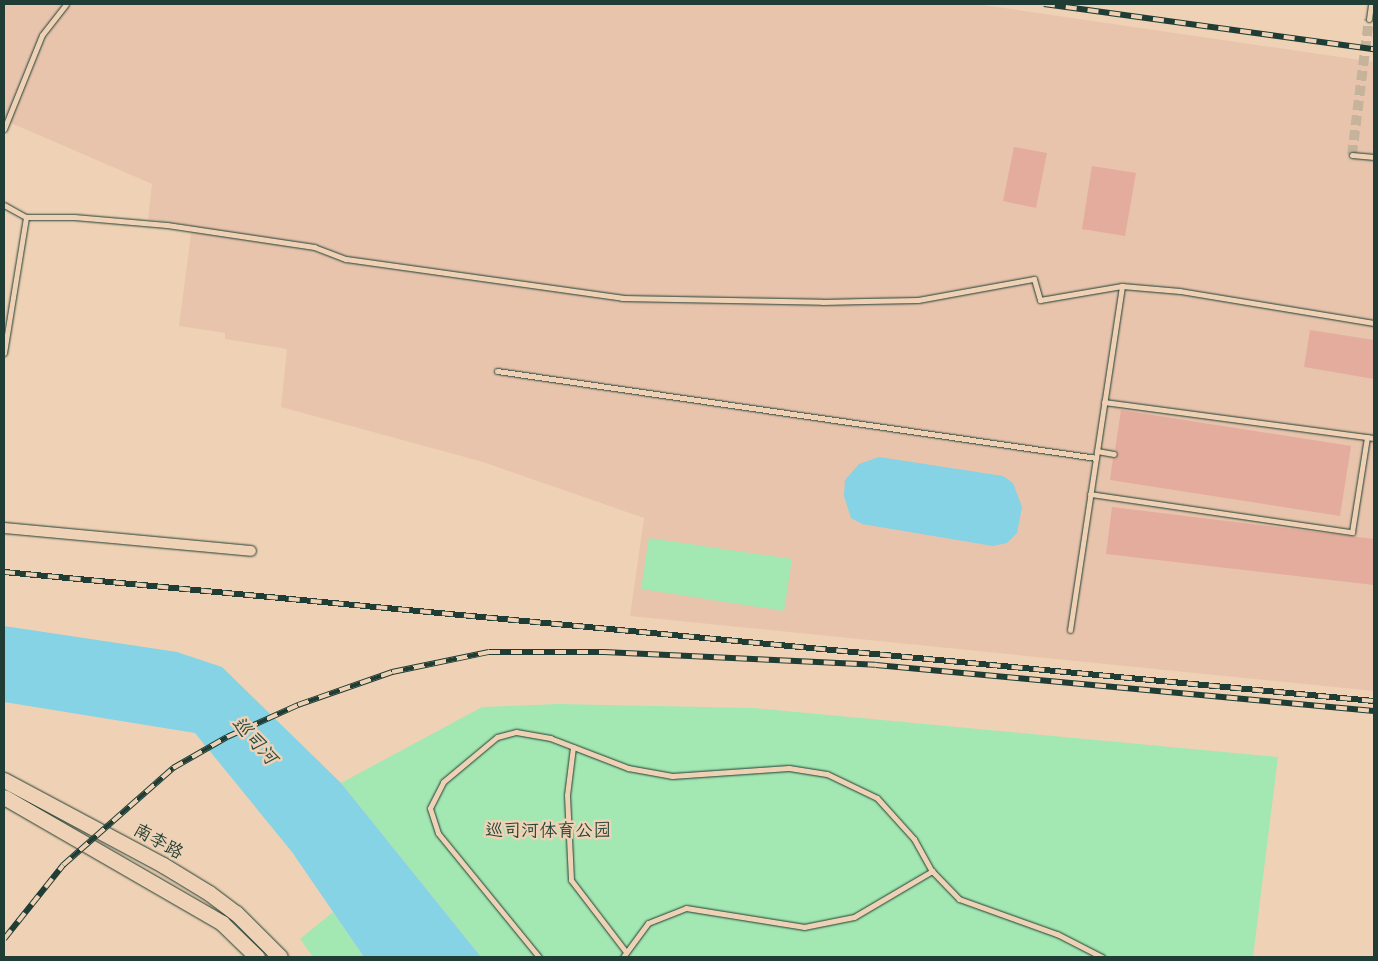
<!DOCTYPE html>
<meta charset="utf-8">
<style>
body{margin:0}
#map{position:relative;width:1378px;height:961px;overflow:hidden;background:#efd2b5;font-family:Mynerve,"LXGW WenKai TC",sans-serif}
div>[style]{position:absolute}
[style*='--x']{left:calc(var(--x)*1px);top:calc(var(--y)*1px);width:calc(var(--w)*1px);rotate:calc(var(--a)*1deg)}
.built>*{inset:0;background:#e8c4ac}
.green>*{inset:0;background:#a3e7b2}
.water>*{inset:0;background:#85d3e4}
.building>*{inset:0;background:#e4ac9d}
.minor-tunnel>*{height:10px;margin-top:-5px;transform-origin:0;background:repeating-linear-gradient(90deg,#c5b49b 0 10px,transparent 0 15px)}
.roads{filter:drop-shadow(0 0 1px #1f3d34) drop-shadow(0 0 1px #1f3d34)}
.service>*{height:5px;margin:-2.5px;padding:0 2.5px;transform-origin:2.5px;border-radius:2.5px;background:#efd2b5}
.minor>*{height:10px;margin:-5px;padding:0 5px;transform-origin:5px;border-radius:5px;background:#efd2b5}
.secondary>*{height:15px;margin:-7.5px;padding:0 7.5px;transform-origin:7.5px;border-radius:7.5px;background:#efd2b5}
.rail>*{height:5.5px;margin-top:-2.75px;transform-origin:0;background:repeating-linear-gradient(90deg,#efd2b5 0 11px,#1f3d34 0 22px);box-sizing:border-box;border-block:1px solid #1f3d34}
span{translate:-50% -50%;white-space:nowrap;text-align:center;line-height:1.15;-webkit-text-stroke:5px #efd2b5;paint-order:stroke}
.park-label{font-size:18px;color:#26463a}
.street-label{font-size:18px;color:#1f3d34}
.water-label{font-size:19px;color:#294c46;font-style:italic}
.frame{position:absolute;inset:0;border:5px solid #1f3d34;pointer-events:none}
</style>
<div id="map">
<div class="built">
<i style="clip-path:polygon(4px 4px,976px 4px,1374px 62px,1374px 691px,630px 616px,644px 518px,483px 462px,281px 407px,287px 349px,225px 339px,225px 333px,179px 326px,192px 226px,148px 219px,152px 184px,4px 120px)"></i>
</div>
<div class="green">
<i style="clip-path:polygon(649px 538px,792px 559px,784px 611px,641px 589px)"></i>
<i style="clip-path:polygon(558px 704px,754px 708px,1278px 757px,1253px 957px,481px 957px,341px 783px,482px 707px)"></i>
<i style="clip-path:polygon(333px 912px,364px 957px,313px 957px,300px 939px)"></i>
</div>
<div class="water">
<i style="clip-path:polygon(879px 457px,1003px 476px,1013px 483px,1022px 507px,1017px 533px,1007px 543px,993px 546px,862px 524px,851px 518px,844px 496px,845px 480px,859px 464px)"></i>
<i style="clip-path:polygon(4px 626px,177px 652px,222px 667px,341px 783px,481px 957px,364px 957px,292px 852px,195px 733px,4px 702px)"></i>
</div>
<div class="building">
<i style="clip-path:polygon(1014px 147px,1047px 153px,1036px 208px,1003px 201px)"></i>
<i style="clip-path:polygon(1092px 166px,1136px 173px,1125px 236px,1082px 229px)"></i>
<i style="clip-path:polygon(1310px 330px,1374px 340px,1374px 379px,1304px 367px)"></i>
<i style="clip-path:polygon(1121px 410px,1351px 446px,1340px 516px,1110px 480px,1113px 458px,1118px 454px,1115px 450px)"></i>
<i style="clip-path:polygon(1112px 507px,1374px 539px,1374px 585px,1106px 554px)"></i>
</div>
<div class="minor-tunnel">
<i style="--x:1352;--y:155;--w:137;--a:-82.9"></i>
</div>
<div class="roads">
<div class="service">
<i style="--x:1369;--y:19;--w:15;--a:-82"></i>
<i style="--x:4;--y:129;--w:101;--a:-68"></i>
<i style="--x:42;--y:35;--w:39;--a:-52"></i>
<i style="--x:1352;--y:155;--w:22;--a:5"></i>
<i style="--x:4;--y:205;--w:25;--a:29"></i>
<i style="--x:26;--y:217;--w:48;--a:0"></i>
<i style="--x:74;--y:217;--w:93;--a:4.9"></i>
<i style="--x:167;--y:225;--w:149;--a:8.5"></i>
<i style="--x:314;--y:247;--w:34;--a:21"></i>
<i style="--x:346;--y:259;--w:279;--a:8"></i>
<i style="--x:622;--y:298;--w:200;--a:1.1"></i>
<i style="--x:822;--y:302;--w:96;--a:-1.2"></i>
<i style="--x:918;--y:300;--w:118;--a:-10.3"></i>
<i style="--x:1034;--y:279;--w:22;--a:74"></i>
<i style="--x:1040;--y:300;--w:83;--a:-9.7"></i>
<i style="--x:1122;--y:286;--w:58;--a:4.9"></i>
<i style="--x:1180;--y:291;--w:197;--a:9.4"></i>
<i style="--x:4;--y:353;--w:138;--a:-80.8"></i>
<i style="--x:497;--y:371;--w:605;--a:8.26"></i>
<i style="--x:1104;--y:402;--w:272;--a:7.6"></i>
<i style="--x:1097;--y:451;--w:17;--a:10"></i>
<i style="--x:1090;--y:494;--w:265;--a:8.3"></i>
<i style="--x:1352;--y:532;--w:96;--a:-81"></i>
<i style="--x:1070;--y:630;--w:348;--a:-81.4"></i>
<i style="--x:573;--y:747;--w:48;--a:97.1"></i>
<i style="--x:567;--y:795;--w:85;--a:87.3"></i>
<i style="--x:571;--y:880;--w:91;--a:52.6"></i>
<i style="--x:539;--y:957;--w:160;--a:-129.2"></i>
<i style="--x:438;--y:833;--w:26;--a:-108"></i>
<i style="--x:430;--y:808;--w:29;--a:-63"></i>
<i style="--x:443;--y:782;--w:70;--a:-39.8"></i>
<i style="--x:497;--y:737;--w:20;--a:-15"></i>
<i style="--x:516;--y:732;--w:35;--a:10"></i>
<i style="--x:550;--y:738;--w:84;--a:21"></i>
<i style="--x:628;--y:768;--w:45;--a:10.3"></i>
<i style="--x:672;--y:776;--w:117;--a:-3.9"></i>
<i style="--x:789;--y:768;--w:38;--a:9"></i>
<i style="--x:827;--y:774;--w:55;--a:25.6"></i>
<i style="--x:877;--y:798;--w:55;--a:47.9"></i>
<i style="--x:914;--y:839;--w:37;--a:61"></i>
<i style="--x:932;--y:871;--w:39;--a:46"></i>
<i style="--x:959;--y:899;--w:104;--a:19.7"></i>
<i style="--x:1057;--y:934;--w:51;--a:27.1"></i>
<i style="--x:623;--y:957;--w:42;--a:-53.7"></i>
<i style="--x:648;--y:923;--w:41;--a:-21.5"></i>
<i style="--x:686;--y:908;--w:120;--a:9.1"></i>
<i style="--x:804;--y:927;--w:51;--a:-11.3"></i>
<i style="--x:854;--y:917;--w:91;--a:-30.5"></i>
</div>
<div class="minor">
<i style="--x:4;--y:528;--w:248;--a:5.3"></i>
</div>
<div class="secondary">
<i style="--x:4;--y:780;--w:180;--a:28.1"></i>
<i style="--x:163;--y:865;--w:54;--a:31.3"></i>
<i style="--x:209;--y:893;--w:34;--a:37"></i>
<i style="--x:236;--y:913;--w:62;--a:45"></i>
<i style="--x:4;--y:797;--w:252;--a:30"></i>
<i style="--x:222;--y:923;--w:49;--a:44.2"></i>
</div>
</div>
<div class="rail">
<i style="--x:1044;--y:4;--w:333;--a:7.8"></i>
<i style="--x:4;--y:572;--w:1376;--a:5.38"></i>
<i style="--x:4;--y:939;--w:95;--a:-51.4"></i>
<i style="--x:63;--y:865;--w:147;--a:-41.4"></i>
<i style="--x:173;--y:768;--w:62;--a:-29.9"></i>
<i style="--x:227;--y:737;--w:78;--a:-24.3"></i>
<i style="--x:298;--y:705;--w:100;--a:-19.3"></i>
<i style="--x:392;--y:672;--w:99;--a:-11.7"></i>
<i style="--x:489;--y:652;--w:115;--a:0"></i>
<i style="--x:604;--y:652;--w:272;--a:2.7"></i>
<i style="--x:876;--y:665;--w:500;--a:5.28"></i>
</div>
<div class="park-label">
<span style="left:548px;top:831px">巡司河体育公园</span>
</div>
<div class="street-label">
<span style="left:158px;top:842px;rotate:29deg">南李路</span>
</div>
<div class="water-label">
<span style="left:254px;top:741px;rotate:48deg">巡司河</span>
</div>
<div class="frame"></div>
</div>
